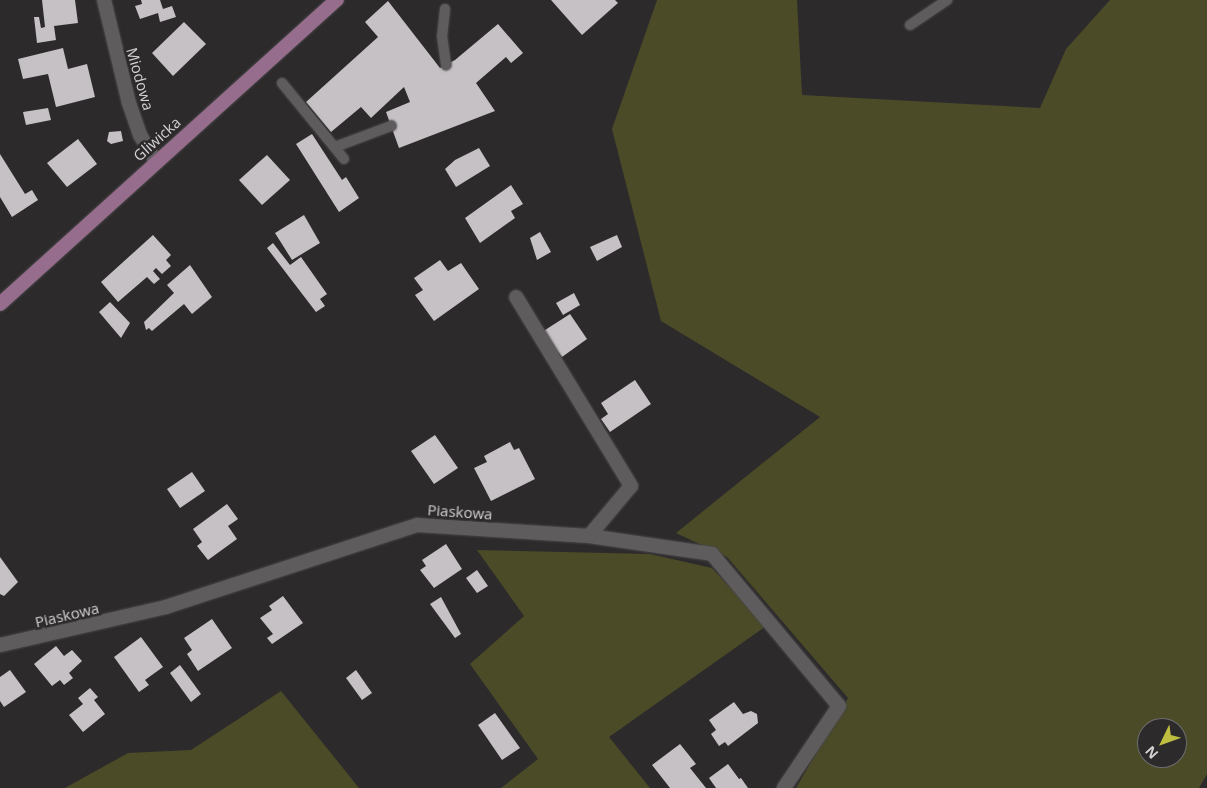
<!DOCTYPE html>
<style>
body{margin:0}
#map{position:relative;width:1207px;height:788px;overflow:hidden;background:#2d2a2c;font-family:"Open Sans",sans-serif}
div>[style]{position:absolute}
[style*='--x']{left:calc(var(--x)*1px);top:calc(var(--y)*1px);width:calc(var(--w)*1px);rotate:calc(var(--a)*1deg)}
.green>*{inset:0;background:#4b4b27}
.building>*{inset:0;background:#c5c1c4}
.roads{filter:drop-shadow(0 0 1px #4a4849) drop-shadow(0 0 1px #4a4849)}
.service>*{height:10px;margin:-5px;padding:0 5px;transform-origin:5px;border-radius:5px;background:#5f5c5e}
.minor>*{height:14px;margin:-7px;padding:0 7px;transform-origin:7px;border-radius:7px;background:#5f5c5e}
.primary>*{height:14px;margin:-7px;padding:0 7px;transform-origin:7px;border-radius:7px;background:#966d8c}
span{translate:-50% -50%;white-space:nowrap;text-align:center;line-height:1.15;-webkit-text-stroke:5px #2d2a2c;paint-order:stroke}
.street-label{font-size:15px;color:#d3d1d3}
.north{position:absolute;left:1137px;top:718px;width:50px;height:50px;box-sizing:border-box;background:#2d2a2c;border:1px solid #6f6d6f;border-radius:50%;rotate:228deg;font-size:14px;font-weight:700;line-height:20px;text-align:center;color:#d3d1d3}
.north::after{content:'';display:block;margin:auto;width:18px;height:22px;background:#c0be41;clip-path:polygon(50% 0,100% 100%,50% 72%,0 100%)}
</style>
<div id="map">
<div class="green">
<i style="clip-path:polygon(evenodd,657px 0,797px 0,802px 95px,1040px 108px,1066px 49px,1110px 0,1207px 0,1207px 774px,1199px 788px,796px 788px,848px 698px,727px 557px,676px 533px,820px 417px,661px 321px,612px 129px,657px 0,1147px 728px,1177px 728px,1177px 758px,1147px 758px,1147px 728px)"></i>
<i style="clip-path:polygon(477px 550px,650px 554px,712px 568px,766px 626px,609px 737px,650px 788px,501px 788px,538px 759px,470px 664px,524px 616px)"></i>
<i style="clip-path:polygon(281px 691px,359px 788px,65px 788px,128px 753px,191px 750px)"></i>
</div>
<div class="building">
<i style="clip-path:polygon(42px 0,75px 0,78px 23px,54px 26px,56px 40px,37px 43px,34px 17px,39px 17px,41px 28px,45px 27px)"></i>
<i style="clip-path:polygon(141px 0,160px 0,163px 9px,172px 6px,176px 17px,160px 22px,158px 13px,140px 19px,135px 6px,142px 4px)"></i>
<i style="clip-path:polygon(551px 0,615px 0,618px 3px,582px 35px)"></i>
<i style="clip-path:polygon(388px 1px,440px 68px,455px 60px,498px 24px,523px 53px,511px 63px,506px 57px,476px 83px,495px 111px,399px 148px,386px 112px,410px 102px,404px 87px,371px 118px,361px 107px,331px 132px,306px 102px,378px 37px,365px 22px)"></i>
<i style="clip-path:polygon(184px 22px,206px 44px,173px 76px,152px 53px)"></i>
<i style="clip-path:polygon(63px 48px,68px 69px,87px 64px,95px 97px,56px 107px,48px 74px,23px 79px,18px 59px)"></i>
<i style="clip-path:polygon(48px 108px,51px 120px,26px 125px,23px 112px)"></i>
<i style="clip-path:polygon(121px 131px,123px 141px,111px 144px,107px 141px,109px 132px)"></i>
<i style="clip-path:polygon(312px 134px,342px 180px,346px 177px,359px 198px,339px 212px,296px 144px)"></i>
<i style="clip-path:polygon(78px 139px,97px 164px,67px 187px,47px 163px)"></i>
<i style="clip-path:polygon(479px 148px,490px 166px,456px 187px,445px 169px,455px 160px)"></i>
<i style="clip-path:polygon(0 154px,25px 194px,32px 190px,38px 200px,12px 217px,0 197px)"></i>
<i style="clip-path:polygon(267px 155px,290px 180px,262px 205px,239px 180px)"></i>
<i style="clip-path:polygon(511px 185px,523px 204px,511px 211px,515px 218px,480px 243px,465px 218px)"></i>
<i style="clip-path:polygon(304px 215px,320px 243px,292px 260px,275px 233px)"></i>
<i style="clip-path:polygon(540px 232px,551px 252px,537px 260px,530px 238px)"></i>
<i style="clip-path:polygon(153px 235px,171px 255px,166px 260px,171px 266px,162px 274px,156px 268px,153px 271px,160px 279px,154px 284px,147px 277px,118px 302px,101px 282px)"></i>
<i style="clip-path:polygon(617px 235px,622px 247px,597px 261px,590px 247px)"></i>
<i style="clip-path:polygon(273px 243px,290px 265px,301px 257px,327px 294px,320px 299px,325px 306px,316px 312px,267px 248px)"></i>
<i style="clip-path:polygon(440px 260px,448px 271px,461px 263px,479px 289px,434px 321px,415px 295px,423px 290px,414px 278px)"></i>
<i style="clip-path:polygon(190px 265px,212px 297px,192px 314px,184px 304px,152px 331px,149px 328px,146px 330px,144px 322px,174px 293px,167px 285px)"></i>
<i style="clip-path:polygon(574px 293px,580px 305px,563px 315px,556px 303px)"></i>
<i style="clip-path:polygon(110px 302px,130px 323px,121px 338px,99px 312px)"></i>
<i style="clip-path:polygon(570px 314px,587px 339px,562px 357px,542px 332px)"></i>
<i style="clip-path:polygon(635px 380px,651px 404px,610px 432px,601px 419px,608px 414px,601px 403px)"></i>
<i style="clip-path:polygon(435px 435px,458px 468px,434px 484px,411px 451px)"></i>
<i style="clip-path:polygon(510px 442px,514px 450px,519px 448px,535px 479px,491px 501px,474px 468px,487px 462px,484px 456px)"></i>
<i style="clip-path:polygon(192px 472px,205px 491px,180px 508px,167px 489px)"></i>
<i style="clip-path:polygon(227px 504px,238px 519px,228px 526px,237px 539px,208px 560px,197px 546px,202px 542px,193px 529px)"></i>
<i style="clip-path:polygon(446px 544px,462px 569px,434px 588px,420px 570px,426px 566px,422px 560px)"></i>
<i style="clip-path:polygon(0 557px,18px 582px,4px 596px,0 594px)"></i>
<i style="clip-path:polygon(477px 570px,488px 586px,477px 593px,466px 578px)"></i>
<i style="clip-path:polygon(283px 596px,303px 623px,272px 644px,267px 638px,273px 634px,260px 618px,272px 610px,269px 606px)"></i>
<i style="clip-path:polygon(441px 597px,461px 634px,455px 638px,430px 604px)"></i>
<i style="clip-path:polygon(212px 619px,232px 648px,198px 671px,187px 654px,192px 650px,184px 638px)"></i>
<i style="clip-path:polygon(141px 637px,163px 667px,145px 680px,149px 685px,139px 692px,114px 657px)"></i>
<i style="clip-path:polygon(56px 646px,64px 656px,72px 650px,82px 661px,69px 673px,73px 678px,64px 685px,60px 680px,52px 686px,34px 664px)"></i>
<i style="clip-path:polygon(180px 665px,201px 694px,191px 702px,170px 673px)"></i>
<i style="clip-path:polygon(10px 670px,26px 692px,4px 707px,0 701px,0 677px)"></i>
<i style="clip-path:polygon(356px 670px,372px 693px,362px 700px,346px 678px)"></i>
<i style="clip-path:polygon(90px 688px,98px 697px,94px 700px,105px 714px,83px 732px,69px 715px,83px 704px,78px 698px)"></i>
<i style="clip-path:polygon(734px 702px,743px 714px,751px 711px,757px 714px,758px 723px,728px 746px,725px 742px,719px 746px,711px 734px,716px 730px,709px 720px)"></i>
<i style="clip-path:polygon(495px 713px,520px 748px,502px 760px,478px 725px)"></i>
<i style="clip-path:polygon(680px 744px,696px 764px,690px 768px,706px 788px,670px 788px,652px 765px)"></i>
<i style="clip-path:polygon(728px 764px,739px 779px,741px 778px,748px 788px,716px 788px,709px 778px)"></i>
</div>
<div class="roads">
<div class="service">
<i style="--x:445;--y:9;--w:27;--a:96"></i>
<i style="--x:442;--y:36;--w:29;--a:82"></i>
<i style="--x:910;--y:25;--w:45;--a:-34"></i>
<i style="--x:282;--y:83;--w:98;--a:50.8"></i>
<i style="--x:335;--y:147;--w:60;--a:-20.6"></i>
</div>
<div class="minor">
<i style="--x:104;--y:0;--w:106;--a:76.4"></i>
<i style="--x:129;--y:103;--w:34;--a:71"></i>
<i style="--x:140;--y:135;--w:31;--a:59"></i>
<i style="--x:589;--y:536;--w:124;--a:8.3"></i>
<i style="--x:712;--y:554;--w:198;--a:50.1"></i>
<i style="--x:839;--y:706;--w:99;--a:123.9"></i>
<i style="--x:0;--y:645;--w:170;--a:-12.9"></i>
<i style="--x:166;--y:607;--w:264;--a:-18.1"></i>
<i style="--x:417;--y:525;--w:172;--a:3.7"></i>
<i style="--x:589;--y:536;--w:65;--a:-50"></i>
<i style="--x:631;--y:486;--w:221;--a:-121.3"></i>
</div>
<div class="primary">
<i style="--x:0;--y:304;--w:454;--a:-42.1"></i>
</div>
</div>
<div class="street-label">
<span style="left:140px;top:79px;rotate:74deg">Miodowa</span>
<span style="left:157px;top:139px;rotate:-42deg">Gliwicka</span>
<span style="left:460px;top:512px;rotate:4deg">Piaskowa</span>
<span style="left:67px;top:615px;rotate:-13deg">Piaskowa</span>
</div>
<div class="north">N</div>
</div>
